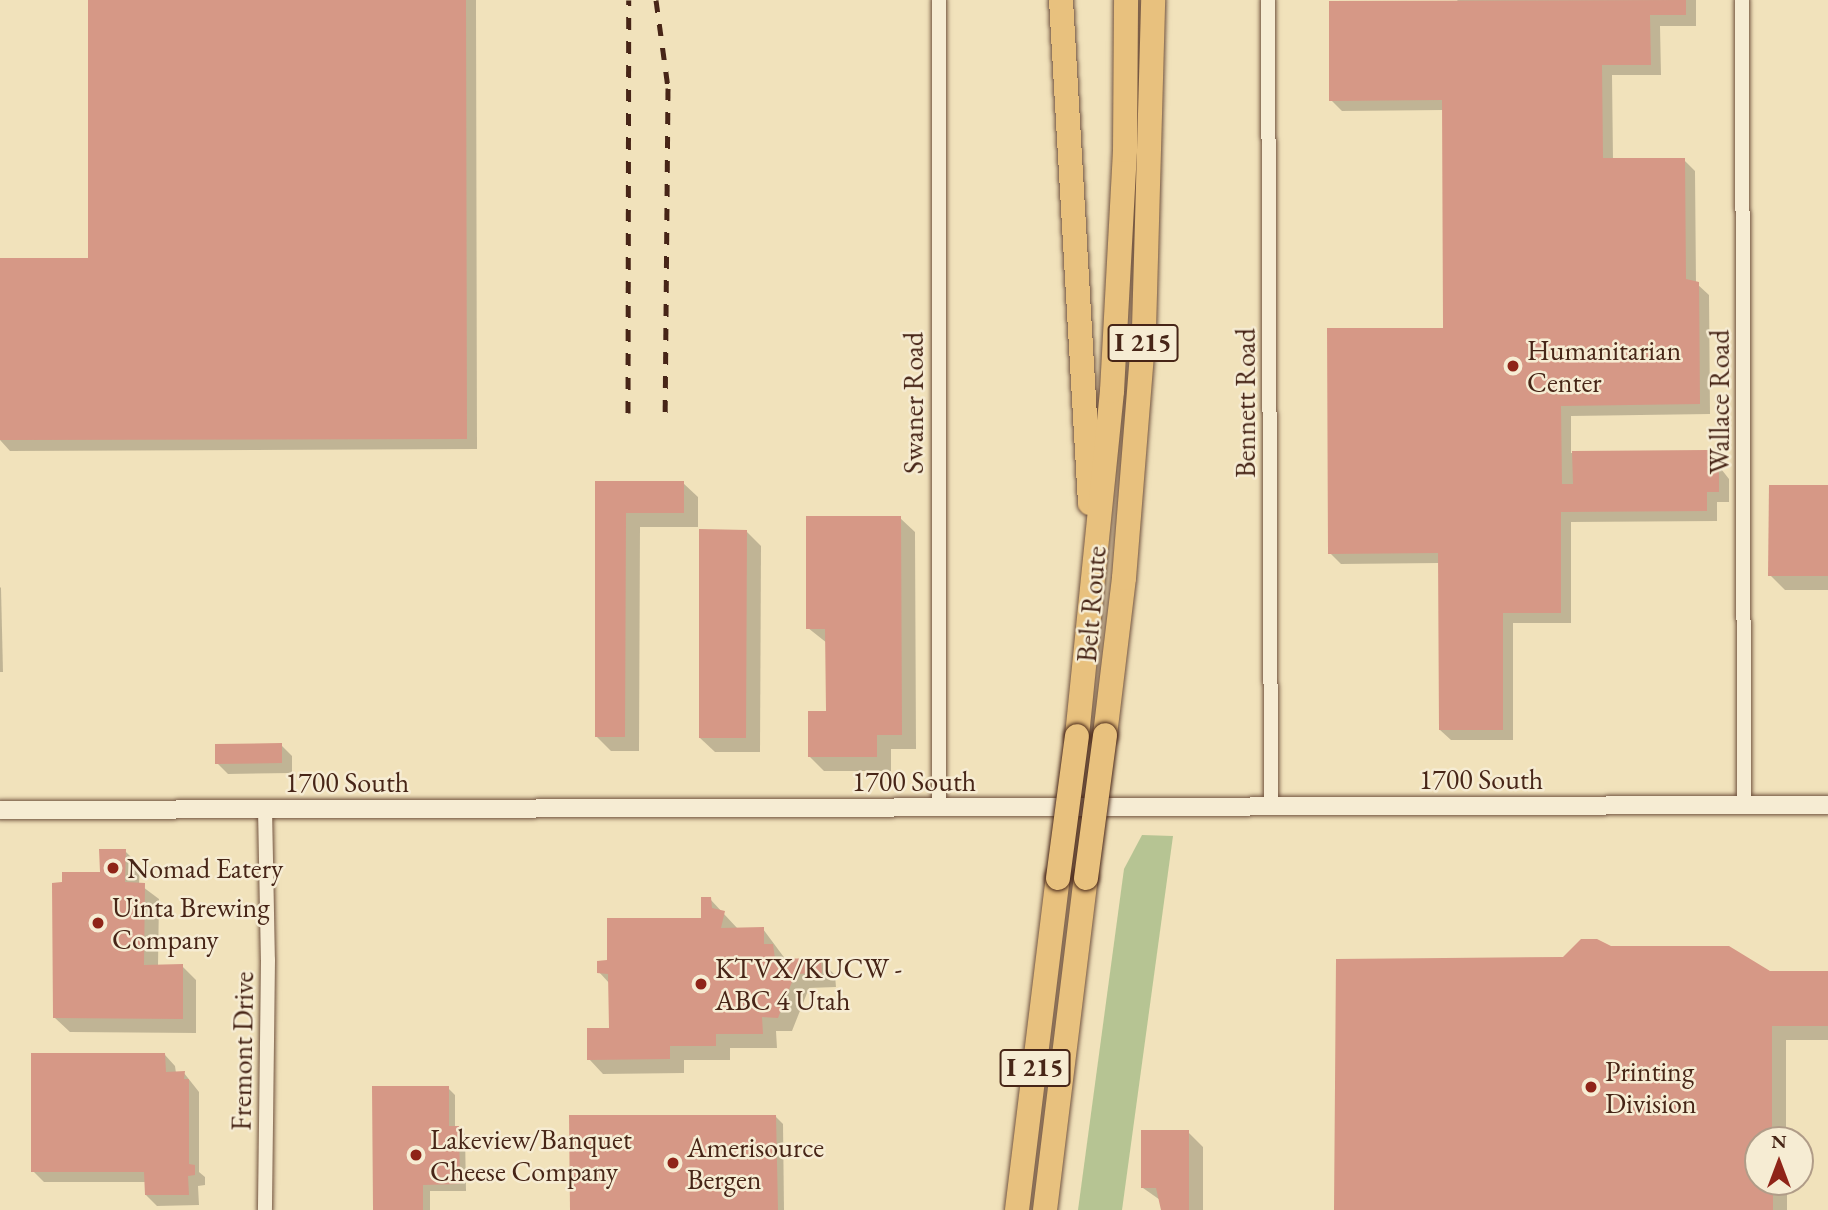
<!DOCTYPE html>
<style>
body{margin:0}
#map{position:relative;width:1828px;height:1210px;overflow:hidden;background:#f1e2bb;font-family:"EB Garamond",serif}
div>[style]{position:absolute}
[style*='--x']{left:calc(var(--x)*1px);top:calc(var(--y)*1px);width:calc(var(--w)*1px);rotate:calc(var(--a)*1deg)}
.green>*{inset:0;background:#b6c493}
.shadow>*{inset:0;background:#0003}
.building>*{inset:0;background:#d69886}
.roads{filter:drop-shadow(0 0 2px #725440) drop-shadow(0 0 2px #725440)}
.minor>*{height:14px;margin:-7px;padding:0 7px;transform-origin:7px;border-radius:7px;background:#f6ecd3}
.tertiary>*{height:18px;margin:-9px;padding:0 9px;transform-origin:9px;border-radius:9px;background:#f6ecd3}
.motorway>*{height:24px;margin:-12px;padding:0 12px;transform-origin:12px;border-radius:12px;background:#e8c17e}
.rail>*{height:5px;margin-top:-2.5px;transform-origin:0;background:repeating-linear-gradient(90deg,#472517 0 12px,transparent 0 24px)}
.bridges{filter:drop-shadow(0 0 2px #472517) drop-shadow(0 0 2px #472517)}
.motorway-bridge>*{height:24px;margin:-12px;padding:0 12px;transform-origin:12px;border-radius:12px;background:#e8c17e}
.dots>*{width:19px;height:19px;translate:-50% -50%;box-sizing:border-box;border:4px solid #f6ecd3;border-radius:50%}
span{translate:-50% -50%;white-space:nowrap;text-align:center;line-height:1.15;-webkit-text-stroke:5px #f6ecd3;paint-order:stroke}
.shield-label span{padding:2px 5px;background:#f6ecd3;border:2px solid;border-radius:5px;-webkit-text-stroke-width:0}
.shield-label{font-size:26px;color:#472517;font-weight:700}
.poi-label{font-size:28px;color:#472517}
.left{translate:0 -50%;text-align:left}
.street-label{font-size:28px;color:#472517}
.north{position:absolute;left:1744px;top:1126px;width:70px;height:70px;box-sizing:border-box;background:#f6ecd3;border:2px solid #b09c88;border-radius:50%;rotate:0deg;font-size:19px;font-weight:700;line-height:28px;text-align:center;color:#472517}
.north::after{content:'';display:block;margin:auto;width:24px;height:32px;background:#8f2418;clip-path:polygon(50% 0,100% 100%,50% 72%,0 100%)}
</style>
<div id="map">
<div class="green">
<i style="clip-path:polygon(1142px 835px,1173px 836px,1122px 1210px,1078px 1210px,1124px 869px)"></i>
</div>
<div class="shadow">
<i style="clip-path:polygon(89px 0,476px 0,477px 449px,10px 451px,0 440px,0 260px,90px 259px)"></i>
<i style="clip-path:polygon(1458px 0,1696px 0,1696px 26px,1660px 26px,1661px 75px,1612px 75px,1613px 160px,1684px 160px,1695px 171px,1696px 283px,1709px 295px,1710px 414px,1571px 416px,1571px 453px,1707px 451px,1729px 479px,1729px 502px,1717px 502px,1717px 521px,1571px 522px,1571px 623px,1513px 623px,1513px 740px,1451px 740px,1440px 730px,1439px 563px,1341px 564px,1330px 553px,1445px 330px,1444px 110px,1342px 111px,1331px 100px)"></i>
<i style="clip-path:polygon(597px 483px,683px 483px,698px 497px,698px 527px,640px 527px,639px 751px,611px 751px,596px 736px)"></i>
<i style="clip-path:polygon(1828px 487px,1828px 590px,1785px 590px,1770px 575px)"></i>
<i style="clip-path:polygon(900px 518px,915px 532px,916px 749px,891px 749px,891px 771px,824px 771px,810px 757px,827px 713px,827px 643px,808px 628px)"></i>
<i style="clip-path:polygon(746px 531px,761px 546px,760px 752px,715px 752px,700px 738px)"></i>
<i style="clip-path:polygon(0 587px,1px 588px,3px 672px,0 672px)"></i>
<i style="clip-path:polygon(281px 745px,292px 756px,292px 773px,228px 774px,217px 763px)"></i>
<i style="clip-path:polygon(125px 851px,140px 866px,139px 884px,159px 899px,158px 966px,182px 966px,196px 980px,196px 1033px,70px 1032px,55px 1018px,102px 874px)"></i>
<i style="clip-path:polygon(710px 899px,738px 929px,763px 929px,786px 960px,820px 960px,835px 975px,836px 987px,809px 988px,792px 1031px,776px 1031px,777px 1048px,730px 1048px,730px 1060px,684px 1060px,684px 1073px,603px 1074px,589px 1059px,611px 1029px,610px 984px,599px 972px,609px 962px,703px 920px)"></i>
<i style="clip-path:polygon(1611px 948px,1770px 973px,1828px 973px,1828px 1040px,1786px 1040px,1786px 1140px,1758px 1140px,1758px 1182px,1787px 1182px,1787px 1210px,1336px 1210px,1564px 959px)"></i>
<i style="clip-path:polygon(165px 1055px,175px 1066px,176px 1073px,184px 1073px,199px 1092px,199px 1172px,205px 1177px,205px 1185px,198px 1186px,199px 1205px,157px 1206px,146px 1195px,146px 1182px,44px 1182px,33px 1171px)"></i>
<i style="clip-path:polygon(448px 1088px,455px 1095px,455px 1127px,465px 1134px,466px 1191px,430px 1191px,430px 1210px,375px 1210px)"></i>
<i style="clip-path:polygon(776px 1117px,783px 1124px,784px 1210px,571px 1210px)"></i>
<i style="clip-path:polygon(1188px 1132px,1203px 1147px,1203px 1210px,1163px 1210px,1163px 1202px,1143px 1188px)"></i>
</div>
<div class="building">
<i style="clip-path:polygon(88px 0,466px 0,467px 439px,0 440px,0 258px,88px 258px)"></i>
<i style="clip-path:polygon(1686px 0,1686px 15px,1650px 15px,1651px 65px,1602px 65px,1603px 158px,1685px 158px,1686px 279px,1699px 282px,1700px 404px,1561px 406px,1562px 484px,1573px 484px,1572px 451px,1708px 450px,1708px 467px,1719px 467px,1719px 492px,1707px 492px,1707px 511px,1561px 512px,1561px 613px,1503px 613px,1503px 730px,1439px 730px,1438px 553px,1328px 554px,1327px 328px,1443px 328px,1442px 100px,1329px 101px,1329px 1px)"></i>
<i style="clip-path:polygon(595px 481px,684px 481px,684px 513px,626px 513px,625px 737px,595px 737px)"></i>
<i style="clip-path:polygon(1769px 485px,1828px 485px,1828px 576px,1768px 576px)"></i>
<i style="clip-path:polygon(806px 516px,901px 516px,902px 735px,877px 735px,877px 757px,808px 757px,808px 711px,826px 711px,825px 629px,806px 629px)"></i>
<i style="clip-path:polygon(699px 529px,747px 530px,746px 738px,699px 738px)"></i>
<i style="clip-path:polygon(282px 743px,282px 763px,215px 764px,215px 744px)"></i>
<i style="clip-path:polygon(99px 849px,126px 849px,125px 882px,145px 883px,144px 965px,183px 964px,183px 1019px,53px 1018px,52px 883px,62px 882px,62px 872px,100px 872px)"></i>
<i style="clip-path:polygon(701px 897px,711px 897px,712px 908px,725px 911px,721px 928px,764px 927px,764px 944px,773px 944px,775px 959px,821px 958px,822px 973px,795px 974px,778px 1018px,762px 1017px,763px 1034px,716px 1034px,716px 1046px,670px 1046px,670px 1059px,587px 1060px,587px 1028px,609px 1028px,608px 974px,597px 973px,597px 961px,607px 960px,607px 918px,701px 918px)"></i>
<i style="clip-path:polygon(1581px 939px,1597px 939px,1611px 946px,1729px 946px,1770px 971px,1828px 971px,1828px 1026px,1772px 1026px,1772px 1140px,1758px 1140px,1758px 1182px,1773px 1182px,1773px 1210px,1334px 1210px,1336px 959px,1563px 957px)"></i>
<i style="clip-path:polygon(31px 1053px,165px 1053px,166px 1072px,185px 1071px,184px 1079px,189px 1079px,189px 1164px,195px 1165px,195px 1175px,188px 1176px,189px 1195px,145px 1195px,144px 1172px,31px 1172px)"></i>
<i style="clip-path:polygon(372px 1086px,449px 1086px,449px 1126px,459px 1126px,460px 1184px,423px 1185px,423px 1210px,373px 1210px)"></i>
<i style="clip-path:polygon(569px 1115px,776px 1115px,778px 1210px,570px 1210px)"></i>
<i style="clip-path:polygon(1141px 1130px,1189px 1130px,1189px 1210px,1161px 1210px,1156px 1188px,1141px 1188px)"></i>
</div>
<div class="roads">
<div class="minor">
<i style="--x:1268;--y:0;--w:805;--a:89.79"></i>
<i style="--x:1742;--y:0;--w:805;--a:89.86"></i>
<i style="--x:939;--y:807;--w:807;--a:-90"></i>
<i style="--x:265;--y:808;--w:152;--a:88.9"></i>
<i style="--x:268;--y:960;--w:250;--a:90.7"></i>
</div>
<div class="tertiary">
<i style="--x:0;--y:810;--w:1828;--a:-0.16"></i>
</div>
<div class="motorway">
<i style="--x:1061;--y:0;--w:504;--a:86.7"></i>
<i style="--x:1105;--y:735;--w:158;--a:-83.1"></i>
<i style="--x:1124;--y:578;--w:250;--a:-85.4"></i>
<i style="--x:1144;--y:329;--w:329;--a:-88.4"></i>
<i style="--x:1077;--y:736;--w:347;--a:-84.2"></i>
<i style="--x:1112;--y:391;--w:241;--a:-86.9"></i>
<i style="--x:1125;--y:150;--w:150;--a:-89.6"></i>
<i style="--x:1017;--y:1210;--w:335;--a:-83"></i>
<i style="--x:1045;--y:1210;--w:335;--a:-83"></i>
</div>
</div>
<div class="rail">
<i style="--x:656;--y:0;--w:89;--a:82.2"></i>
<i style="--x:668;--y:88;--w:325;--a:90.5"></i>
<i style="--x:628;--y:413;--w:413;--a:-89.9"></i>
</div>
<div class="bridges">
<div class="motorway-bridge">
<i style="--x:1058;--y:878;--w:143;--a:-82.4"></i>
<i style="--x:1086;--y:878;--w:144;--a:-82.4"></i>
</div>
</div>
<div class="dots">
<i style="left:1513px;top:366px;background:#8f2418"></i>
<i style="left:113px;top:868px;background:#8f2418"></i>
<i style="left:98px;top:923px;background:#8f2418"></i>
<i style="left:701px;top:984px;background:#8f2418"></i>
<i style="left:1591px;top:1087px;background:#8f2418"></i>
<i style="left:416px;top:1155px;background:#8f2418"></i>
<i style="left:673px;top:1163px;background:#8f2418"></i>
</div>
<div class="shield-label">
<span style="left:1143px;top:343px">I 215</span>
<span style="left:1035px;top:1068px">I 215</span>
</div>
<div class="poi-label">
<span class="left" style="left:1527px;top:366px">Humanitarian<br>Center</span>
<span class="left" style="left:127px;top:868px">Nomad Eatery</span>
<span class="left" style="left:112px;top:923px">Uinta Brewing<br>Company</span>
<span class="left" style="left:715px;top:984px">KTVX/KUCW -<br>ABC 4 Utah</span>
<span class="left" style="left:1605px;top:1087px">Printing<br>Division</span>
<span class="left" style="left:430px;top:1155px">Lakeview/Banquet<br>Cheese Company</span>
<span class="left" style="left:687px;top:1163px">Amerisource<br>Bergen</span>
</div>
<div class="street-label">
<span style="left:1719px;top:402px;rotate:-90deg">Wallace Road</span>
<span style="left:913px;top:403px;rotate:-90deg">Swaner Road</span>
<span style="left:1245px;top:403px;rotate:-90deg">Bennett Road</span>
<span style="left:1091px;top:604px;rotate:-85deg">Belt Route</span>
<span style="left:1481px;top:779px">1700 South</span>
<span style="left:914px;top:781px">1700 South</span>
<span style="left:347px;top:782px">1700 South</span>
<span style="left:242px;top:1051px;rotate:-89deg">Fremont Drive</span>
</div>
<div class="north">N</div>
</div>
